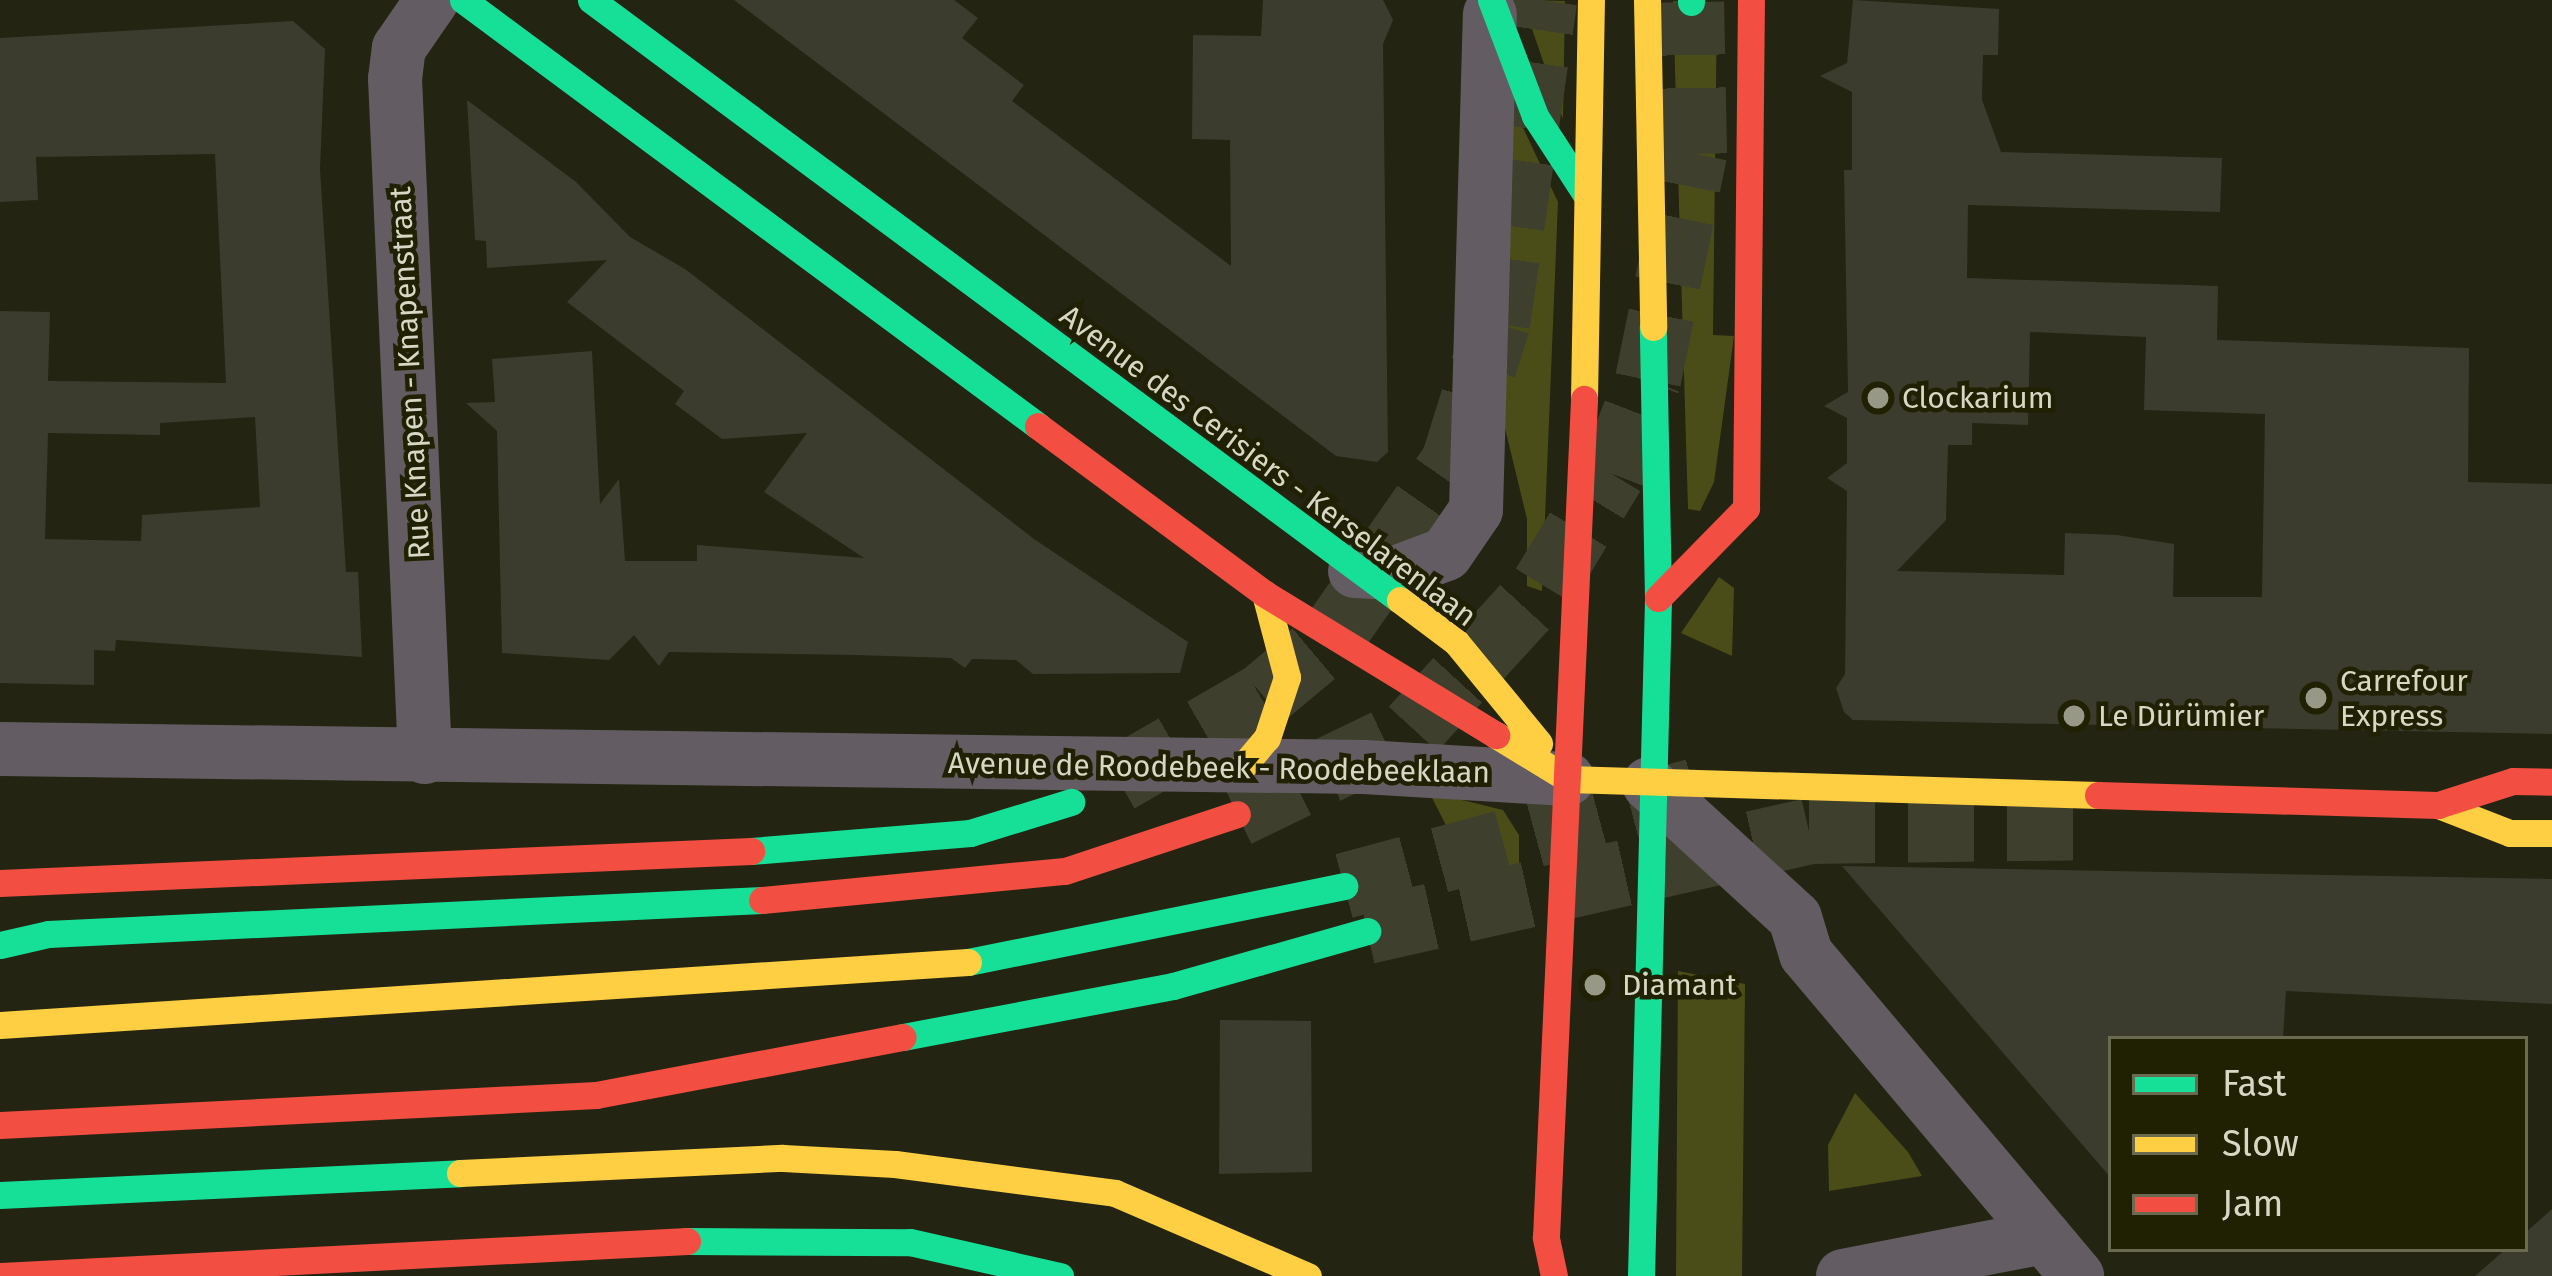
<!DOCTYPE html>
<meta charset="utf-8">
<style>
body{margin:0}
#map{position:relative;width:2552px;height:1276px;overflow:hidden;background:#232412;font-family:"Fira Sans",sans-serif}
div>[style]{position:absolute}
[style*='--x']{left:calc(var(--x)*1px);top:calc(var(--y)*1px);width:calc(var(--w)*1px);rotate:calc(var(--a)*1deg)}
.green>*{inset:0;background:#4b4d18}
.building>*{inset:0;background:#3b3c2e}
.highway-tunnel>*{height:66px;margin-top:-33px;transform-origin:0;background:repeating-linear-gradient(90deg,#3e3f2d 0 66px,transparent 0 99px)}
.street>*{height:54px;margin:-27px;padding:0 27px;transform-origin:27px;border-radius:27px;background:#635c62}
.fast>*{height:27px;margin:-13.5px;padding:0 13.5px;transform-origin:13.5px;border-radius:13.5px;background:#16e098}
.slow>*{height:27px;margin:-13.5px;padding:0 13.5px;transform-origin:13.5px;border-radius:13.5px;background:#ffcf43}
.jam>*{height:27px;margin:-13.5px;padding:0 13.5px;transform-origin:13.5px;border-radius:13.5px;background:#f24e42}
.dots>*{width:33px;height:33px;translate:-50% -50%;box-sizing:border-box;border:6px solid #202102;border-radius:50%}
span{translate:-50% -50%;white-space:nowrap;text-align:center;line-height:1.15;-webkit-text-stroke:9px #202102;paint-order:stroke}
.street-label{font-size:30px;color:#d6d7c5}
.poi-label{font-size:30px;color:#d6d7c5}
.left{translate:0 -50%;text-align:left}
.legend{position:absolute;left:2108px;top:1036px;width:420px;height:216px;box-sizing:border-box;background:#202102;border:3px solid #696a50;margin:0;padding:15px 21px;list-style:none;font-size:36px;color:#d6d7c5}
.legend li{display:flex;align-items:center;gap:24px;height:60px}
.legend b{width:60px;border:3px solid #696a50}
</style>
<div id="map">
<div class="green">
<i style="clip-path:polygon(1522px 0,1565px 1px,1563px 119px)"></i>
<i style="clip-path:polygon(1673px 1px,1717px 3px,1713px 335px,1734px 336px,1714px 482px,1700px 511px,1688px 509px)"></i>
<i style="clip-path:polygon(1511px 102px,1558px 202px,1542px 591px,1527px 586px,1527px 519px,1504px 424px)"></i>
<i style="clip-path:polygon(1719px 577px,1734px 588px,1732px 656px,1681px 633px)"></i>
<i style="clip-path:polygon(1429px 792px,1503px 810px,1519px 835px,1519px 882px,1470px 872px)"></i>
<i style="clip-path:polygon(1678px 971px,1745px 984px,1742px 1276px,1676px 1276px)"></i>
<i style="clip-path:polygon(1855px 1093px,1908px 1152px,1922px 1176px,1829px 1191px,1828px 1145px)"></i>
</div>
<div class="building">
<i style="clip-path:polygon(734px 0,954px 0,978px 18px,962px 38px,1024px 85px,1012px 101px,1231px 266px,1230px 140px,1192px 139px,1193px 35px,1261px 36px,1263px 0,1383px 0,1393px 20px,1383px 44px,1388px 452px,1377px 462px,1336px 456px)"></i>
<i style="clip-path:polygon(evenodd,1853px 0,1999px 9px,1998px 55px,1983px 55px,1982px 100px,2001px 152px,2222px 158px,2220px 212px,1968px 205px,1967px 278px,2218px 286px,2217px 340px,2469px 348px,2468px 482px,2552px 484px,2552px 734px,1853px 720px,1844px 712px,1836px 688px,1845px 674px,1847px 491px,1827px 478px,1847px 463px,1847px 418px,1824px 406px,1848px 392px,1844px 170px,1852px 170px,1852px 92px,1820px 76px,1847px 63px,1853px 0,2030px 332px,2146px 337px,2144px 410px,2265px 414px,2262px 597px,2173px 597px,2174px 544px,2117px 535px,2065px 533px,2064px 575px,1897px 571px,1946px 520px,1948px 445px,1972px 445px,1972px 423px,2028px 425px,2030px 332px)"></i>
<i style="clip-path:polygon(evenodd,293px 21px,325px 49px,320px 169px,346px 572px,358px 572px,362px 657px,116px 640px,115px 651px,94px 650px,94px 685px,0 683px,0 311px,50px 312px,48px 381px,226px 383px,215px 154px,36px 157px,38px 200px,0 202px,0 38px,293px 21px,255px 417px,260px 507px,142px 515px,141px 541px,45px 539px,48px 433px,160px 435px,160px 423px,255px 417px)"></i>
<i style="clip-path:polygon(467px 100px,576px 182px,630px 237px,685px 269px,1034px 539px,1188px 642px,1180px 673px,1033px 674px,1016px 660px,972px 659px,965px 668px,951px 658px,856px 655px,669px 652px,659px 666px,634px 635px,609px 660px,502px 653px,497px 431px,466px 403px,495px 402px,492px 359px,592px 351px,600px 504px,619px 479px,625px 561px,697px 561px,697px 545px,864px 558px,764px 492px,807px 433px,722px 439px,675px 404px,684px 391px,567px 302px,607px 260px,487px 268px,486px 241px,475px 240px)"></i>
<i style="clip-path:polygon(1842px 866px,2552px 879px,2552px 1004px,2286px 991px,2283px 1039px,2111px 1039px,2111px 1178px)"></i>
<i style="clip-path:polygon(1220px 1020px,1311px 1021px,1312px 1172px,1219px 1174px)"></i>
<i style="clip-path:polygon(2552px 1209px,2552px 1276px,2475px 1276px,2506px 1249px,2525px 1249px,2525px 1233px)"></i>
</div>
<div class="highway-tunnel">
<i style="--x:1118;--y:780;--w:168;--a:-30.1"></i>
<i style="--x:1263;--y:696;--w:87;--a:-39.9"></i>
<i style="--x:1330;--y:640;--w:217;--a:-55.1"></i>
<i style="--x:1454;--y:462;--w:145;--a:-72.7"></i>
<i style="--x:1497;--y:324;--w:327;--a:-81.7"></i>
<i style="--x:1237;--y:814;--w:195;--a:-25.8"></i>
<i style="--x:1413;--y:729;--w:194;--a:-47.5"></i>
<i style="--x:1544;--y:586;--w:131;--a:-58.7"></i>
<i style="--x:1612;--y:474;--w:101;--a:-69"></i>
<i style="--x:1648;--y:380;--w:231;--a:-78.5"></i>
<i style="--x:1694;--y:154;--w:152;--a:-91.1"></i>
<i style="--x:1344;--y:886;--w:368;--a:-15.1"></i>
<i style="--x:1367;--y:931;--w:453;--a:-12.7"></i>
<i style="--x:1809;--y:831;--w:275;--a:-0.8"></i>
</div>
<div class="street">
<i style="--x:1355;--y:571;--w:40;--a:2.9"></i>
<i style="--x:1395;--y:573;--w:54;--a:-20.4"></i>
<i style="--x:1446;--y:554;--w:53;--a:-55.7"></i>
<i style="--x:1476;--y:510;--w:496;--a:-88.4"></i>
<i style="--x:0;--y:749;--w:1364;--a:0.76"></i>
<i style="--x:1364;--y:767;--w:204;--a:3.4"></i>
<i style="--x:425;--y:757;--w:679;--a:-92.53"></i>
<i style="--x:395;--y:79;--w:31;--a:-83"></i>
<i style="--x:399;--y:48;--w:58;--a:-55.5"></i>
<i style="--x:1649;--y:784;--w:198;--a:42.5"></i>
<i style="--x:1795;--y:918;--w:38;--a:73"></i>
<i style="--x:1806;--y:954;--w:421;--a:49.9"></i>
<i style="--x:1843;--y:1276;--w:205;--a:-11"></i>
</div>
<div class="fast">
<i style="--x:463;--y:0;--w:716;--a:36.53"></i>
<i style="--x:591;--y:0;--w:1007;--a:36.56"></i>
<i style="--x:1491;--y:0;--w:124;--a:69.2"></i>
<i style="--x:1535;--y:116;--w:92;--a:57"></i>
<i style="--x:1691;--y:0;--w:2;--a:90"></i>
<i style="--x:751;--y:851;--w:220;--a:-4.7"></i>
<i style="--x:970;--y:833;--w:106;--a:-17.1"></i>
<i style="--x:0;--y:945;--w:49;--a:-12.9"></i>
<i style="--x:48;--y:934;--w:715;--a:-2.73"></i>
<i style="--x:968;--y:962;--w:384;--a:-11.4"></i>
<i style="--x:903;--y:1037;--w:275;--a:-10.7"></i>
<i style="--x:1173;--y:986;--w:202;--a:-15.8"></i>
<i style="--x:0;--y:1195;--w:461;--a:-2.7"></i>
<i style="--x:687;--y:1241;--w:223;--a:0.3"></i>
<i style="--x:910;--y:1242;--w:154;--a:12.8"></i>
<i style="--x:1641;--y:1276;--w:678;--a:-88.56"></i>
<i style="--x:1658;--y:598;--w:271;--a:-91.1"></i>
</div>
<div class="slow">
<i style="--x:1647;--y:0;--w:327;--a:88.9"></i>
<i style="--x:1584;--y:399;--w:399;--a:-89"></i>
<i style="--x:1400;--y:600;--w:70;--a:36.9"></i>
<i style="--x:1456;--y:642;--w:131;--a:50.6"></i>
<i style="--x:1496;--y:735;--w:84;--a:31.4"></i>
<i style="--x:1568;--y:779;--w:530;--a:1.73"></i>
<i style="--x:1244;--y:765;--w:35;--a:-50"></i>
<i style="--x:1267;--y:738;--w:64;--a:-71.8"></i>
<i style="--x:1287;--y:677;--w:86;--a:-104.8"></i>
<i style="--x:2438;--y:805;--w:77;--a:21.3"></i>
<i style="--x:2510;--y:833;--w:42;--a:0"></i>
<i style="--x:0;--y:1025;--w:970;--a:-3.72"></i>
<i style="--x:460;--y:1173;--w:323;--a:-2.7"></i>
<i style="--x:783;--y:1158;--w:112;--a:3.1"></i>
<i style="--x:895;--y:1164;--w:222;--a:7.5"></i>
<i style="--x:1115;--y:1193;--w:210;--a:23.3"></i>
</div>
<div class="jam">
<i style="--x:1038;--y:426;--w:282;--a:36.5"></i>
<i style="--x:1265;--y:594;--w:271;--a:31.4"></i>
<i style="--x:1658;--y:598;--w:126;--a:-45.6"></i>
<i style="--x:1746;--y:508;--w:508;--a:-89.44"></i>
<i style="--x:2098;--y:795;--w:340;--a:1.7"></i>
<i style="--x:2438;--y:805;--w:79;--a:-17.7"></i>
<i style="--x:2513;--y:781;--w:39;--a:1"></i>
<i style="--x:0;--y:883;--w:752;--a:-2.44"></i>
<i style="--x:762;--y:900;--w:304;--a:-5.5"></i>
<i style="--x:1065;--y:871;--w:181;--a:-18.3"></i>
<i style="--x:0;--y:1125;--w:597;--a:-2.88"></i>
<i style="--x:596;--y:1095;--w:312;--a:-10.7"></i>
<i style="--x:1;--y:1276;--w:687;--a:-2.92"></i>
<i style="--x:1554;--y:1276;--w:40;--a:-102"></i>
<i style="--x:1546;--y:1237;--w:839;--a:-87.4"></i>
</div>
<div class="dots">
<i style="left:1878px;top:398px;background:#979886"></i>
<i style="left:2316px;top:698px;background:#979886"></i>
<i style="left:2074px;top:716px;background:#979886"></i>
<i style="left:1595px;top:985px;background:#979886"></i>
</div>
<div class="street-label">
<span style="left:410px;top:373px;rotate:-93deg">Rue Knapen - Knapenstraat</span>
<span style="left:1268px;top:466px;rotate:37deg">Avenue des Cerisiers - Kerselarenlaan</span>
<span style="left:1219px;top:768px;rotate:1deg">Avenue de Roodebeek - Roodebeeklaan</span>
</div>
<div class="poi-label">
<span class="left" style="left:1902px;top:398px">Clockarium</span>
<span class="left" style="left:2340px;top:698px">Carrefour<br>Express</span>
<span class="left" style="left:2098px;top:716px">Le Dürümier</span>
<span class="left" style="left:1622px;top:985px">Diamant</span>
</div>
<ul class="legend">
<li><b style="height:15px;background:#16e098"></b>Fast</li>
<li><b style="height:15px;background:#ffcf43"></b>Slow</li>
<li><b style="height:15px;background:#f24e42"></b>Jam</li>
</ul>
</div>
